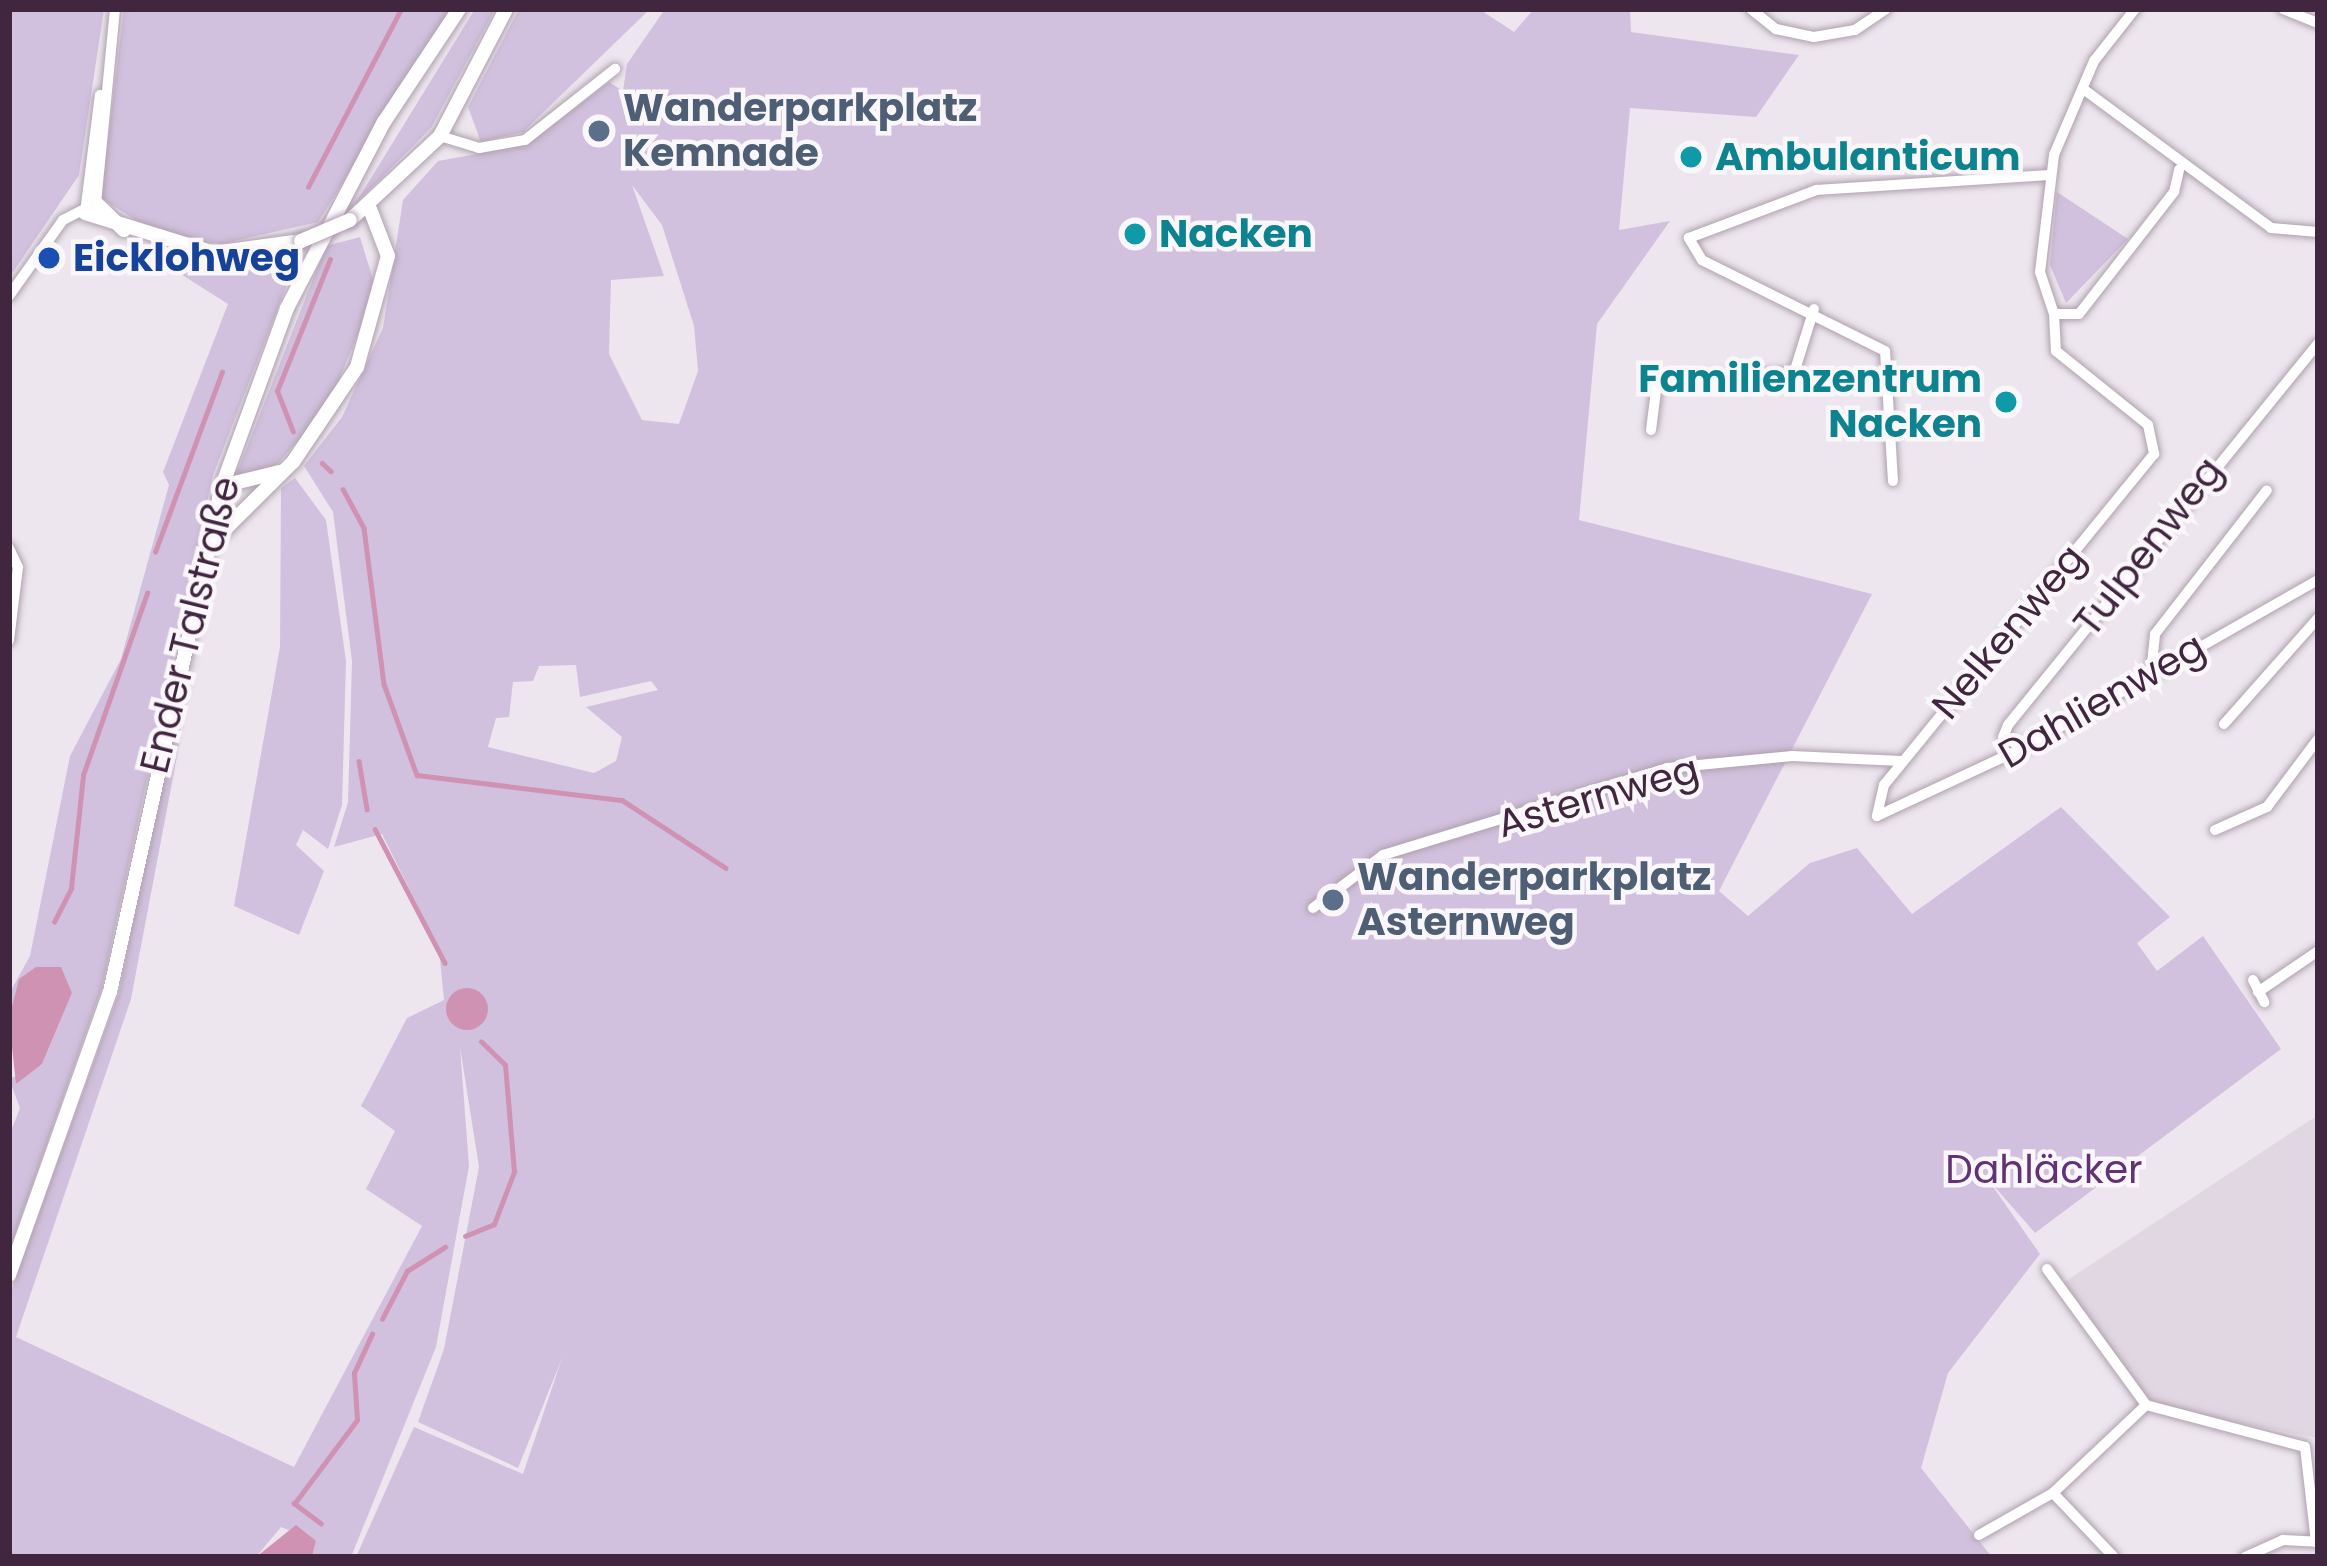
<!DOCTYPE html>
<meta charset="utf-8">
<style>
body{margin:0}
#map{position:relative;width:2327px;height:1566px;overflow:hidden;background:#ede6ee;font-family:Poppins,sans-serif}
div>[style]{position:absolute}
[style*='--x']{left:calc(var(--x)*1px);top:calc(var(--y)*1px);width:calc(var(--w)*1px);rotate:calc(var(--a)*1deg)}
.built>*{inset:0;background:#e1d7e2}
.green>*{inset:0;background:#d2c1de}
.water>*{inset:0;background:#d092b2}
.round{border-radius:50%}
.stream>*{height:4.5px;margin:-2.25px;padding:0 2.25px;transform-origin:2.25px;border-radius:2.25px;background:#d092b2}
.roads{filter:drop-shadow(0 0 3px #afa1af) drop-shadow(0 0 3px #afa1af)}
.minor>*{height:10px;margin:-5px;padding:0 5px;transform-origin:5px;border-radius:5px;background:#fff}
.secondary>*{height:14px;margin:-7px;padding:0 7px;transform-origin:7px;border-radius:7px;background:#fff}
.bridges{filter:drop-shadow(0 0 3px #b19cb1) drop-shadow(0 0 3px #b19cb1)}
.secondary-bridge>*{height:14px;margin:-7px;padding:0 7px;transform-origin:7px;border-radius:7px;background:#fff}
.dots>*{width:33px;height:33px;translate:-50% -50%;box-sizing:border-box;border:6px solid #faf7fb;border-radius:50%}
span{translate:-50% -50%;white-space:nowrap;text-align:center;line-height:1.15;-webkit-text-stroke:9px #faf7fb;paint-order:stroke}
.service-label{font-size:39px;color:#4e5e75;font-weight:700}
.left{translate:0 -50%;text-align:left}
.culture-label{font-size:39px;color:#0d838f;font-weight:700}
.right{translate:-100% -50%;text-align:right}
.transit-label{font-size:39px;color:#164399;font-weight:700}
.street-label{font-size:39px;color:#40263f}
.park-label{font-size:39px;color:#623176}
.frame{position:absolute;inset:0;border:12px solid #40263f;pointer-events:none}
</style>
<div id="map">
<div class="built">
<i style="clip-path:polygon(2318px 1115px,2318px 1438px,2146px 1405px,2063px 1283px)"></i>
</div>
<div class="green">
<i style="clip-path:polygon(9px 9px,104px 9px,79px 175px,9px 278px)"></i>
<i style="clip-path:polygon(124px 9px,452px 9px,318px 222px,221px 244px,161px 236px,101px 198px)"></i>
<i style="clip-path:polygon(475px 9px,495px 9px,431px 128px,355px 204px)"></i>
<i style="clip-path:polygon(519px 9px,650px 9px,523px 132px,481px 142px,468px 107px)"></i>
<i style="clip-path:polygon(evenodd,665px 9px,1479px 9px,1514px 32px,1534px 9px,1630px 9px,1631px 32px,1799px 55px,1756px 117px,1630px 108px,1619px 230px,1670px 221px,1597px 324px,1579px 520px,1872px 594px,1719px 891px,1748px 916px,1810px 863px,1857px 848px,1912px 914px,2061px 807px,2170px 917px,2137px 943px,2157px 971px,2203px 936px,2281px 1049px,2035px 1233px,1987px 1178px,2040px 1254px,1948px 1373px,1921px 1468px,1992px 1557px,356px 1557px,414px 1427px,523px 1474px,562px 1358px,518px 1468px,418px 1422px,444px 1349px,479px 1167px,460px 1047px,469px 1166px,436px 1347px,351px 1557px,312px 1557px,316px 1541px,281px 1527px,256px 1557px,9px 1557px,9px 1296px,119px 993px,175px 709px,181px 735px,131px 999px,16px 1337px,294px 1467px,422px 1226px,366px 1189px,395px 1131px,361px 1106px,407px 1018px,444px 1000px,439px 949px,382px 834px,334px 847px,348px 802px,352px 661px,333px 512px,304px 466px,342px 417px,383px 328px,403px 200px,438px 161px,527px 145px,609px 82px,623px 91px,627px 64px,665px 9px,632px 185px,662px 225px,694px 326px,698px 371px,679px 424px,642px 420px,609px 354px,611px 280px,664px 276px,632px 185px,665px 9px,576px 665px,580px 697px,651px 681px,658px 690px,586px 707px,622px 737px,616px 761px,594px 773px,488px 747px,496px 718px,509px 717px,513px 682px,533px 681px,539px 666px,576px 665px)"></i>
<i style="clip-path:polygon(2057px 192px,2128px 239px,2066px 303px,2050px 265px)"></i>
<i style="clip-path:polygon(360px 237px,376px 289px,328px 407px,277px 464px,233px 483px,326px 246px)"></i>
<i style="clip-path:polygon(146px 252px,222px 265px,299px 253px,213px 475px,102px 987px,9px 1251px,9px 1136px,20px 1108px,9px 1079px,42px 1064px,72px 993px,14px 1004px,9px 1019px,9px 994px,30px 956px,70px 756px,121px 659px,169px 485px,163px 472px,228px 304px)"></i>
<i style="clip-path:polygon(295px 478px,326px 520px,346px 661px,342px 805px,328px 849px,303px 830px,296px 845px,324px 871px,299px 935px,234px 906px,280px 647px,281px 488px)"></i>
</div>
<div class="water">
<i style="clip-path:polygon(36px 967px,61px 967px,72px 993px,42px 1064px,16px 1084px,9px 1019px,19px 979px)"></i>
<i class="round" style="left:446px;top:988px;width:42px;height:42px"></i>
<i style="clip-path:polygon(296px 1525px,316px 1541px,312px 1557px,256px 1557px)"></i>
</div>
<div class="stream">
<i style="--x:308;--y:187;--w:201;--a:-62.4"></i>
<i style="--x:293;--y:432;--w:44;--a:-111.3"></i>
<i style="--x:277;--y:391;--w:142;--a:-68.1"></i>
<i style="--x:322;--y:463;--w:12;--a:42"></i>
<i style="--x:343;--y:489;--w:44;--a:61.7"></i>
<i style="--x:364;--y:528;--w:157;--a:82.7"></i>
<i style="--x:384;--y:684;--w:97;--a:70.1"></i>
<i style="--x:417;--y:775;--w:207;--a:7"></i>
<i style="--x:622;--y:800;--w:124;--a:33.2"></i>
<i style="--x:155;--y:552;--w:192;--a:-69.6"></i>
<i style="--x:359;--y:761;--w:49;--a:80.5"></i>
<i style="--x:375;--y:829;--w:151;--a:62.4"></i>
<i style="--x:54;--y:922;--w:38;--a:-63"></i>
<i style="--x:71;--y:888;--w:114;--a:-83.9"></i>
<i style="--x:83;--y:775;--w:193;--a:-70.6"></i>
<i style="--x:465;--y:1236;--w:31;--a:-22"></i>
<i style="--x:494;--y:1224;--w:56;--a:-69"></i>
<i style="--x:514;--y:1172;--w:107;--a:-94.8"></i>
<i style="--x:505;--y:1065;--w:33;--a:-136"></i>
<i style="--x:382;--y:1319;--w:54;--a:-62.5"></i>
<i style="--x:407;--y:1271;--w:45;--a:-32.3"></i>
<i style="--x:321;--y:1524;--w:34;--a:-143"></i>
<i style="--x:294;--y:1504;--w:105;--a:-53.1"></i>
<i style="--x:357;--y:1420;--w:47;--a:-93.7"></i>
<i style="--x:354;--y:1373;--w:43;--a:-65.2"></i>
</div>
<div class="roads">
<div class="minor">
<i style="--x:1751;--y:9;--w:32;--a:39"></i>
<i style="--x:1776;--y:29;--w:39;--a:12"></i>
<i style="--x:1814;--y:37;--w:42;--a:-9.7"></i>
<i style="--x:1855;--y:30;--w:37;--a:-34"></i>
<i style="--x:2135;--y:9;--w:66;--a:128.3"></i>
<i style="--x:2094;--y:61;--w:102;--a:113.1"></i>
<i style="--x:2054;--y:155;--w:118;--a:96.8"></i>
<i style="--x:2040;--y:272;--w:44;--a:71.6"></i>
<i style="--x:2054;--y:314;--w:25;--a:0"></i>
<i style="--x:2079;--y:314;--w:155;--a:-52.1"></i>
<i style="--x:2174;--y:192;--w:23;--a:-77"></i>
<i style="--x:2283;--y:9;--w:38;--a:22"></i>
<i style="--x:2086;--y:91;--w:230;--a:36.5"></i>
<i style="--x:2271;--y:228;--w:47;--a:4.9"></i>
<i style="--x:440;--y:136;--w:41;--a:17.1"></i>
<i style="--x:479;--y:148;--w:47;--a:-9.9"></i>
<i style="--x:525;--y:140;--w:115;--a:-38.3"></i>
<i style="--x:85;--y:213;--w:119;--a:-82.8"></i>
<i style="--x:9;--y:296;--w:93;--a:-54.6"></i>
<i style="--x:63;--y:220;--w:37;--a:-27"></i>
<i style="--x:96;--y:203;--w:195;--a:-84.4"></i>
<i style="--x:2054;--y:314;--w:37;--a:87"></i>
<i style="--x:2056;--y:351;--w:118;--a:38.8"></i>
<i style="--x:2148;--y:425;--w:30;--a:78"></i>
<i style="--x:2154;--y:454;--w:427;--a:129.2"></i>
<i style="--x:1884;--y:785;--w:32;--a:103"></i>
<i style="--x:1877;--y:816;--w:163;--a:-25"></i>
<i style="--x:2025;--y:747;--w:337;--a:-29.7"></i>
<i style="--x:1651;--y:430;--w:47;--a:-82.7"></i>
<i style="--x:1657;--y:383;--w:137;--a:-4.2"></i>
<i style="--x:1794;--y:373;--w:67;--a:-72.6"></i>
<i style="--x:1893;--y:481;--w:130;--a:-93.5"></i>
<i style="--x:1885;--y:351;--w:204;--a:-153.6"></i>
<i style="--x:1702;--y:260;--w:26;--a:-121"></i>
<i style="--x:1689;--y:238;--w:137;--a:-20.6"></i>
<i style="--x:1817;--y:190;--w:232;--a:-3.7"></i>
<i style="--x:9;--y:548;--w:21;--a:65"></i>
<i style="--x:18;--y:567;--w:74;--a:97"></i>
<i style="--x:2151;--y:673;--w:39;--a:-84"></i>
<i style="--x:2155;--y:634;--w:182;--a:-52.1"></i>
<i style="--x:2224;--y:724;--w:142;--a:-48.4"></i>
<i style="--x:2022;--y:747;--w:21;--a:-152"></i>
<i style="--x:2003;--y:737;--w:13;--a:-67"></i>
<i style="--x:2008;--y:725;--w:491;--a:-50.9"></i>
<i style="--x:2215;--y:830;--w:57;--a:-23.9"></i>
<i style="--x:2267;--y:807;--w:85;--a:-53.1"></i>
<i style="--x:1313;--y:908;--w:88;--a:-37.1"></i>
<i style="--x:1383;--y:855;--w:297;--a:-17"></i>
<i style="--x:1667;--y:768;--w:126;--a:-5.5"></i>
<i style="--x:1792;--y:756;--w:109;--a:2.6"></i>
<i style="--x:2253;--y:980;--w:25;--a:63"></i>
<i style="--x:2258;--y:992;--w:73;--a:-34.3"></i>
<i style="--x:2047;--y:1269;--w:168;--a:53.9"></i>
<i style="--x:2146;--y:1405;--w:164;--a:14.8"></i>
<i style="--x:2305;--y:1447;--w:96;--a:83.4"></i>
<i style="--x:2053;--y:1493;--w:88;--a:46.4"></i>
<i style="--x:1979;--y:1535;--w:85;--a:-29.6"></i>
<i style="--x:2053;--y:1493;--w:128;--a:-43.4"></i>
<i style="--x:2245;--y:1557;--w:42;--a:-24.1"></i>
<i style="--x:2283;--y:1540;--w:35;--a:3"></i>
</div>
<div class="secondary">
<i style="--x:96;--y:203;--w:39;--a:44"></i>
<i style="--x:85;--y:213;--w:135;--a:17.2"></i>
<i style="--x:214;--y:253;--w:88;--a:-7.9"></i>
<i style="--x:350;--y:220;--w:123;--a:-43"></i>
<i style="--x:440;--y:136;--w:143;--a:-62.5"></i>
<i style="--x:222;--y:486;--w:59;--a:-13.8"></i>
<i style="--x:207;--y:547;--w:121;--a:-44.7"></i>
<i style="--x:293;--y:462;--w:115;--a:-56"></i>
<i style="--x:357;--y:367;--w:115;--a:-74.4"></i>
<i style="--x:388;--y:256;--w:50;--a:-111"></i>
<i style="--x:9;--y:1275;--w:300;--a:-70.4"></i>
<i style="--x:110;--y:992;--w:518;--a:-77.52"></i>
<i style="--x:222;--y:486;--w:189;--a:-69.9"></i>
<i style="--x:287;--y:308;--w:210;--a:-62.5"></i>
<i style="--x:384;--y:122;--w:136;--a:-56.4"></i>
</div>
</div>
<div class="bridges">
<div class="secondary-bridge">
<i style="--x:301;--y:241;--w:53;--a:-23.2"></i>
</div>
</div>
<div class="dots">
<i style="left:599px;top:131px;background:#5c6f8a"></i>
<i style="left:1691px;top:157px;background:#0f9aa8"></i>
<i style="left:1135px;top:234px;background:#0f9aa8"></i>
<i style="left:49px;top:258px;background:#1a4fb4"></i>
<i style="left:2006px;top:402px;background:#0f9aa8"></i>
<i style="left:1333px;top:900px;background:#5c6f8a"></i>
</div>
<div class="service-label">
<span class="left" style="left:623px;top:131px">Wanderparkplatz<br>Kemnade</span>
<span class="left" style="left:1357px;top:900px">Wanderparkplatz<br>Asternweg</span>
</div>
<div class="culture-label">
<span class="left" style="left:1715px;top:157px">Ambulanticum</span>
<span class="left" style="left:1159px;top:234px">Nacken</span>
<span class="right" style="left:1982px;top:402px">Familienzentrum<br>Nacken</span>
</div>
<div class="transit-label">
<span class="left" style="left:73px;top:258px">Eicklohweg</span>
</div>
<div class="street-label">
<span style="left:2149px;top:547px;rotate:-52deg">Tulpenweg</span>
<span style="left:191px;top:625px;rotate:-76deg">Ender Talstraße</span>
<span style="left:2009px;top:632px;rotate:-50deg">Nelkenweg</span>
<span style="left:2102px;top:701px;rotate:-30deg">Dahlienweg</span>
<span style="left:1598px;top:797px;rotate:-16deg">Asternweg</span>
</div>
<div class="park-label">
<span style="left:2044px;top:1170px">Dahläcker</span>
</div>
<div class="frame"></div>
</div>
